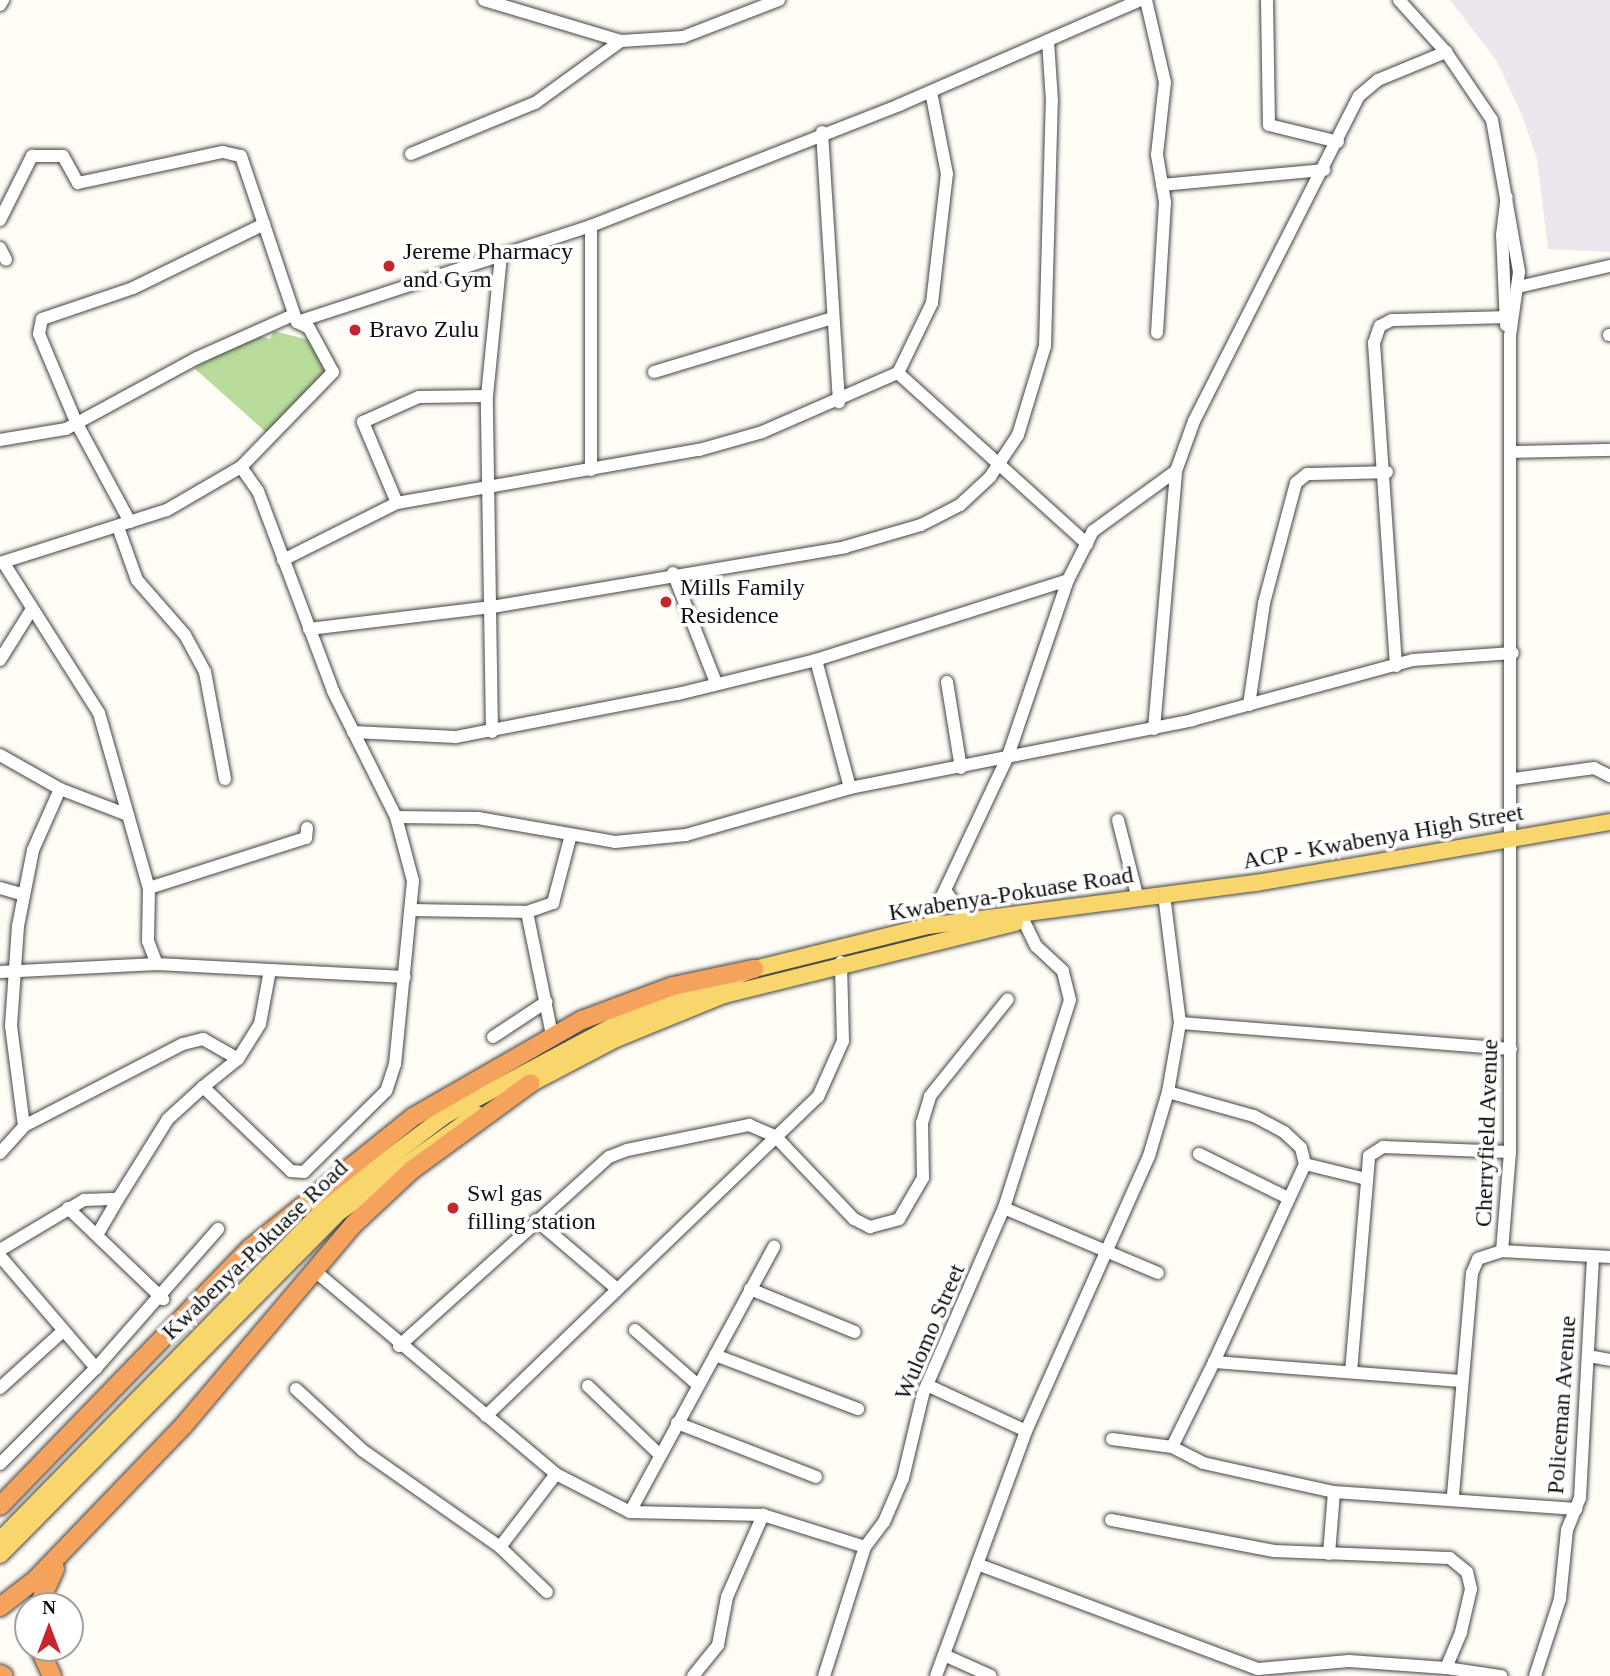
<!DOCTYPE html>
<style>
body{margin:0}
#map{position:relative;width:1610px;height:1676px;overflow:hidden;background:#fffdf5;font-family:Georgia,serif}
div>[style]{position:absolute}
[style*='--x']{left:calc(var(--x)*1px);top:calc(var(--y)*1px);width:calc(var(--w)*1px);rotate:calc(var(--a)*1deg)}
.industrial>*{inset:0;background:#eee6ef}
.forest>*{inset:0;background:#b9dc9c}
.roads{filter:drop-shadow(0 0 2px #444) drop-shadow(0 0 2px #444)}
.minor>*{height:12px;margin:-6px;padding:0 6px;transform-origin:6px;border-radius:6px;background:#fff}
.major>*{height:16px;margin:-8px;padding:0 8px;transform-origin:8px;border-radius:8px;background:#f9d66b}
.highway>*{height:18px;margin:-9px;padding:0 9px;transform-origin:9px;border-radius:9px;background:#f5a25d}
.dots>*{width:19px;height:19px;translate:-50% -50%;box-sizing:border-box;border:4px solid #fff;border-radius:50%}
span{translate:-50% -50%;white-space:nowrap;text-align:center;line-height:1.15;-webkit-text-stroke:7px #fff;paint-order:stroke}
.poi-label{font-size:24px;color:#111}
.left{translate:0 -50%;text-align:left}
.street-label{font-size:24px;color:#111}
.north{position:absolute;left:14px;top:1592px;width:70px;height:70px;box-sizing:border-box;background:#fff;border:2px solid #a0a0a0;border-radius:50%;rotate:0deg;font-size:19px;font-weight:700;line-height:28px;text-align:center;color:#111}
.north::after{content:'';display:block;margin:auto;width:24px;height:32px;background:#c4262e;clip-path:polygon(50% 0,100% 100%,50% 72%,0 100%)}
</style>
<div id="map">
<div class="industrial">
<i style="clip-path:polygon(1450px 0,1610px 0,1610px 252px,1548px 249px,1537px 159px,1522px 115px,1496px 60px)"></i>
</div>
<div class="forest">
<i style="clip-path:polygon(274px 331px,313px 341px,330px 372px,268px 434px,194px 368px,256px 335px,270px 339px)"></i>
</div>
<div class="roads">
<div class="minor">
<i style="--x:484;--y:0;--w:143;--a:16.7"></i>
<i style="--x:621;--y:41;--w:62;--a:-3.7"></i>
<i style="--x:683;--y:37;--w:103;--a:-21.1"></i>
<i style="--x:1146;--y:0;--w:84;--a:77"></i>
<i style="--x:1165;--y:82;--w:73;--a:96.3"></i>
<i style="--x:1157;--y:155;--w:48;--a:80.3"></i>
<i style="--x:1165;--y:202;--w:131;--a:93.5"></i>
<i style="--x:1267;--y:0;--w:125;--a:89.1"></i>
<i style="--x:1269;--y:125;--w:71;--a:13.8"></i>
<i style="--x:1399;--y:0;--w:70;--a:47.9"></i>
<i style="--x:1446;--y:52;--w:82;--a:55.9"></i>
<i style="--x:1492;--y:120;--w:154;--a:79.9"></i>
<i style="--x:1519;--y:272;--w:65;--a:98"></i>
<i style="--x:1510;--y:336;--w:816;--a:90"></i>
<i style="--x:1510;--y:1152;--w:99;--a:94.6"></i>
<i style="--x:1502;--y:1251;--w:25;--a:162"></i>
<i style="--x:1478;--y:1259;--w:15;--a:113"></i>
<i style="--x:1472;--y:1273;--w:223;--a:94.9"></i>
<i style="--x:0;--y:5;--w:6;--a:-59"></i>
<i style="--x:822;--y:132;--w:271;--a:86.4"></i>
<i style="--x:411;--y:154;--w:134;--a:-22.4"></i>
<i style="--x:535;--y:103;--w:106;--a:-35.8"></i>
<i style="--x:1162;--y:185;--w:163;--a:-5.3"></i>
<i style="--x:0;--y:220;--w:72;--a:-63.4"></i>
<i style="--x:32;--y:156;--w:31;--a:0"></i>
<i style="--x:63;--y:156;--w:31;--a:61"></i>
<i style="--x:78;--y:183;--w:148;--a:-12.1"></i>
<i style="--x:223;--y:152;--w:18;--a:13"></i>
<i style="--x:241;--y:156;--w:175;--a:71.4"></i>
<i style="--x:0;--y:248;--w:13;--a:63"></i>
<i style="--x:1518;--y:287;--w:94;--a:-12.9"></i>
<i style="--x:1506;--y:325;--w:90;--a:-92.5"></i>
<i style="--x:1502;--y:235;--w:38;--a:-83"></i>
<i style="--x:1609;--y:335;--w:1;--a:0"></i>
<i style="--x:654;--y:372;--w:184;--a:-16.8"></i>
<i style="--x:898;--y:373;--w:255;--a:42.1"></i>
<i style="--x:0;--y:440;--w:67;--a:-9.5"></i>
<i style="--x:66;--y:429;--w:149;--a:-28.5"></i>
<i style="--x:197;--y:358;--w:105;--a:-24.1"></i>
<i style="--x:1512;--y:452;--w:98;--a:-1.2"></i>
<i style="--x:241;--y:467;--w:29;--a:55"></i>
<i style="--x:258;--y:491;--w:214;--a:69.4"></i>
<i style="--x:333;--y:691;--w:141;--a:63.4"></i>
<i style="--x:396;--y:817;--w:66;--a:75.1"></i>
<i style="--x:413;--y:881;--w:184;--a:95.6"></i>
<i style="--x:395;--y:1064;--w:28;--a:108"></i>
<i style="--x:386;--y:1091;--w:115;--a:135.4"></i>
<i style="--x:304;--y:1172;--w:13;--a:-176"></i>
<i style="--x:291;--y:1171;--w:122;--a:-136.3"></i>
<i style="--x:203;--y:1087;--w:45;--a:-38.7"></i>
<i style="--x:238;--y:1059;--w:41;--a:-57.8"></i>
<i style="--x:260;--y:1024;--w:55;--a:-79.5"></i>
<i style="--x:591;--y:470;--w:244;--a:-90"></i>
<i style="--x:397;--y:503;--w:88;--a:-112.8"></i>
<i style="--x:363;--y:422;--w:61;--a:-24.1"></i>
<i style="--x:419;--y:397;--w:68;--a:-0.8"></i>
<i style="--x:130;--y:522;--w:114;--a:-118.4"></i>
<i style="--x:76;--y:422;--w:95;--a:-112.8"></i>
<i style="--x:39;--y:334;--w:15;--a:-79"></i>
<i style="--x:42;--y:319;--w:96;--a:-18.8"></i>
<i style="--x:133;--y:288;--w:146;--a:-26"></i>
<i style="--x:118;--y:527;--w:56;--a:70.3"></i>
<i style="--x:137;--y:580;--w:73;--a:48.9"></i>
<i style="--x:185;--y:635;--w:42;--a:61.6"></i>
<i style="--x:205;--y:672;--w:109;--a:79.4"></i>
<i style="--x:283;--y:560;--w:127;--a:-26.6"></i>
<i style="--x:397;--y:503;--w:307;--a:-10"></i>
<i style="--x:699;--y:450;--w:66;--a:-15.9"></i>
<i style="--x:762;--y:432;--w:148;--a:-23.5"></i>
<i style="--x:898;--y:373;--w:78;--a:-64.1"></i>
<i style="--x:932;--y:303;--w:130;--a:-83.4"></i>
<i style="--x:947;--y:174;--w:84;--a:-101"></i>
<i style="--x:0;--y:563;--w:175;--a:-17.6"></i>
<i style="--x:167;--y:510;--w:86;--a:-30.2"></i>
<i style="--x:241;--y:467;--w:132;--a:-45.9"></i>
<i style="--x:333;--y:372;--w:50;--a:-118.6"></i>
<i style="--x:309;--y:328;--w:13;--a:-153"></i>
<i style="--x:297;--y:322;--w:309;--a:-18.1"></i>
<i style="--x:591;--y:226;--w:331;--a:-21.4"></i>
<i style="--x:899;--y:105;--w:263;--a:-23.5"></i>
<i style="--x:5;--y:565;--w:175;--a:57.6"></i>
<i style="--x:99;--y:713;--w:182;--a:74.1"></i>
<i style="--x:149;--y:888;--w:53;--a:91.1"></i>
<i style="--x:148;--y:941;--w:25;--a:69"></i>
<i style="--x:673;--y:573;--w:118;--a:68.6"></i>
<i style="--x:309;--y:629;--w:184;--a:-6.9"></i>
<i style="--x:492;--y:607;--w:358;--a:-9.6"></i>
<i style="--x:845;--y:547;--w:79;--a:-16.1"></i>
<i style="--x:921;--y:525;--w:44;--a:-27.1"></i>
<i style="--x:960;--y:505;--w:41;--a:-43"></i>
<i style="--x:990;--y:477;--w:50;--a:-56.3"></i>
<i style="--x:1018;--y:435;--w:93;--a:-73.1"></i>
<i style="--x:1045;--y:346;--w:245;--a:-88.4"></i>
<i style="--x:1052;--y:101;--w:61;--a:-93.8"></i>
<i style="--x:0;--y:660;--w:60;--a:-57.9"></i>
<i style="--x:816;--y:660;--w:132;--a:75.1"></i>
<i style="--x:1396;--y:666;--w:324;--a:-93.9"></i>
<i style="--x:1374;--y:343;--w:18;--a:-71"></i>
<i style="--x:1380;--y:326;--w:13;--a:-27"></i>
<i style="--x:1392;--y:320;--w:111;--a:-1.5"></i>
<i style="--x:947;--y:682;--w:87;--a:80.8"></i>
<i style="--x:1249;--y:705;--w:103;--a:-81.6"></i>
<i style="--x:1264;--y:603;--w:124;--a:-75.1"></i>
<i style="--x:1296;--y:483;--w:14;--a:-39"></i>
<i style="--x:1307;--y:474;--w:80;--a:-1.4"></i>
<i style="--x:1154;--y:729;--w:259;--a:-85.1"></i>
<i style="--x:1176;--y:471;--w:53;--a:-70.2"></i>
<i style="--x:1194;--y:421;--w:364;--a:-63.1"></i>
<i style="--x:1359;--y:96;--w:25;--a:-40"></i>
<i style="--x:1378;--y:80;--w:74;--a:-22.4"></i>
<i style="--x:353;--y:732;--w:103;--a:2.8"></i>
<i style="--x:456;--y:737;--w:226;--a:-11"></i>
<i style="--x:678;--y:694;--w:142;--a:-13.8"></i>
<i style="--x:816;--y:660;--w:264;--a:-17.6"></i>
<i style="--x:492;--y:732;--w:336;--a:-90.9"></i>
<i style="--x:487;--y:396;--w:142;--a:-84.3"></i>
<i style="--x:0;--y:755;--w:69;--a:29.5"></i>
<i style="--x:60;--y:789;--w:73;--a:20.9"></i>
<i style="--x:1514;--y:779;--w:81;--a:-7.8"></i>
<i style="--x:1594;--y:768;--w:18;--a:27"></i>
<i style="--x:396;--y:817;--w:82;--a:0.7"></i>
<i style="--x:478;--y:818;--w:139;--a:9.9"></i>
<i style="--x:615;--y:842;--w:71;--a:-5.6"></i>
<i style="--x:686;--y:835;--w:171;--a:-16"></i>
<i style="--x:850;--y:788;--w:349;--a:-11.2"></i>
<i style="--x:1192;--y:720;--w:229;--a:-15.2"></i>
<i style="--x:1413;--y:660;--w:100;--a:-4"></i>
<i style="--x:1118;--y:820;--w:77;--a:75.8"></i>
<i style="--x:0;--y:888;--w:25;--a:16"></i>
<i style="--x:149;--y:888;--w:165;--a:-17.7"></i>
<i style="--x:306;--y:838;--w:10;--a:-84"></i>
<i style="--x:947;--y:893;--w:41;--a:54"></i>
<i style="--x:415;--y:910;--w:112;--a:1"></i>
<i style="--x:527;--y:912;--w:126;--a:78.5"></i>
<i style="--x:527;--y:912;--w:28;--a:-19"></i>
<i style="--x:553;--y:903;--w:67;--a:-75.3"></i>
<i style="--x:928;--y:926;--w:188;--a:-64.8"></i>
<i style="--x:1008;--y:756;--w:186;--a:-71.2"></i>
<i style="--x:1068;--y:580;--w:55;--a:-63"></i>
<i style="--x:1093;--y:531;--w:102;--a:-35.9"></i>
<i style="--x:0;--y:972;--w:157;--a:-2.9"></i>
<i style="--x:157;--y:964;--w:248;--a:3"></i>
<i style="--x:1180;--y:1023;--w:332;--a:4.5"></i>
<i style="--x:493;--y:1037;--w:64;--a:-33.4"></i>
<i style="--x:1168;--y:1092;--w:89;--a:15.6"></i>
<i style="--x:1254;--y:1116;--w:34;--a:28"></i>
<i style="--x:1284;--y:1132;--w:23;--a:43"></i>
<i style="--x:1301;--y:1148;--w:16;--a:76"></i>
<i style="--x:24;--y:1126;--w:101;--a:-97.4"></i>
<i style="--x:11;--y:1026;--w:100;--a:-86"></i>
<i style="--x:18;--y:926;--w:77;--a:-78.8"></i>
<i style="--x:33;--y:850;--w:67;--a:-66.1"></i>
<i style="--x:0;--y:1153;--w:36;--a:-48"></i>
<i style="--x:24;--y:1126;--w:179;--a:-27.3"></i>
<i style="--x:183;--y:1044;--w:21;--a:-14"></i>
<i style="--x:203;--y:1039;--w:40;--a:29.7"></i>
<i style="--x:1199;--y:1154;--w:99;--a:26.3"></i>
<i style="--x:68;--y:1208;--w:132;--a:43.8"></i>
<i style="--x:1004;--y:1208;--w:167;--a:22.9"></i>
<i style="--x:536;--y:1220;--w:106;--a:40.4"></i>
<i style="--x:97;--y:1235;--w:42;--a:-59.7"></i>
<i style="--x:0;--y:1250;--w:98;--a:-30.8"></i>
<i style="--x:84;--y:1200;--w:34;--a:-2"></i>
<i style="--x:118;--y:1199;--w:94;--a:-58"></i>
<i style="--x:168;--y:1119;--w:47;--a:-42.4"></i>
<i style="--x:1502;--y:1251;--w:108;--a:3.2"></i>
<i style="--x:0;--y:1256;--w:148;--a:49.4"></i>
<i style="--x:96;--y:1368;--w:185;--a:-48.7"></i>
<i style="--x:315;--y:1271;--w:315;--a:40.1"></i>
<i style="--x:556;--y:1474;--w:83;--a:27.2"></i>
<i style="--x:630;--y:1512;--w:302;--a:-61.5"></i>
<i style="--x:750;--y:1289;--w:113;--a:22.3"></i>
<i style="--x:635;--y:1330;--w:82;--a:41.1"></i>
<i style="--x:399;--y:1346;--w:283;--a:-42"></i>
<i style="--x:609;--y:1157;--w:19;--a:-21"></i>
<i style="--x:627;--y:1150;--w:125;--a:-11.6"></i>
<i style="--x:749;--y:1125;--w:28;--a:23"></i>
<i style="--x:775;--y:1136;--w:115;--a:46.4"></i>
<i style="--x:854;--y:1219;--w:18;--a:27"></i>
<i style="--x:870;--y:1227;--w:30;--a:-15"></i>
<i style="--x:899;--y:1219;--w:48;--a:-59.7"></i>
<i style="--x:923;--y:1178;--w:55;--a:-91"></i>
<i style="--x:922;--y:1123;--w:28;--a:-73"></i>
<i style="--x:930;--y:1096;--w:124;--a:-51.2"></i>
<i style="--x:715;--y:1355;--w:153;--a:20.7"></i>
<i style="--x:1588;--y:1356;--w:22;--a:10"></i>
<i style="--x:1214;--y:1362;--w:218;--a:-65.3"></i>
<i style="--x:1305;--y:1164;--w:63;--a:13.8"></i>
<i style="--x:1351;--y:1372;--w:217;--a:-85.2"></i>
<i style="--x:1369;--y:1156;--w:17;--a:-33"></i>
<i style="--x:1383;--y:1147;--w:127;--a:2.3"></i>
<i style="--x:927;--y:1385;--w:109;--a:24.9"></i>
<i style="--x:588;--y:1386;--w:100;--a:43.8"></i>
<i style="--x:0;--y:1388;--w:85;--a:-42.1"></i>
<i style="--x:296;--y:1389;--w:90;--a:42.7"></i>
<i style="--x:362;--y:1450;--w:169;--a:35.1"></i>
<i style="--x:500;--y:1547;--w:65;--a:43.8"></i>
<i style="--x:486;--y:1416;--w:460;--a:-43.9"></i>
<i style="--x:818;--y:1097;--w:61;--a:-65.9"></i>
<i style="--x:843;--y:1041;--w:79;--a:-91.5"></i>
<i style="--x:677;--y:1423;--w:149;--a:21.2"></i>
<i style="--x:1112;--y:1439;--w:61;--a:7.6"></i>
<i style="--x:1172;--y:1447;--w:95;--a:-63.7"></i>
<i style="--x:1214;--y:1362;--w:248;--a:4.4"></i>
<i style="--x:1172;--y:1447;--w:35;--a:27"></i>
<i style="--x:1203;--y:1463;--w:134;--a:12.5"></i>
<i style="--x:1334;--y:1492;--w:243;--a:4"></i>
<i style="--x:0;--y:1464;--w:136;--a:-45"></i>
<i style="--x:630;--y:1512;--w:133;--a:1.3"></i>
<i style="--x:763;--y:1515;--w:107;--a:17.4"></i>
<i style="--x:500;--y:1547;--w:92;--a:-52.5"></i>
<i style="--x:1329;--y:1554;--w:62;--a:-85.4"></i>
<i style="--x:977;--y:1564;--w:300;--a:20.5"></i>
<i style="--x:1258;--y:1669;--w:91;--a:-5"></i>
<i style="--x:1349;--y:1661;--w:97;--a:4.1"></i>
<i style="--x:1446;--y:1668;--w:39;--a:-67"></i>
<i style="--x:1461;--y:1632;--w:44;--a:-76.9"></i>
<i style="--x:1471;--y:1589;--w:17;--a:-103"></i>
<i style="--x:1467;--y:1572;--w:22;--a:-141"></i>
<i style="--x:1450;--y:1558;--w:176;--a:-177.7"></i>
<i style="--x:1274;--y:1551;--w:166;--a:-169.2"></i>
<i style="--x:944;--y:1655;--w:51;--a:24.1"></i>
<i style="--x:1446;--y:1668;--w:56;--a:8.3"></i>
<i style="--x:693;--y:1676;--w:40;--a:-51"></i>
<i style="--x:718;--y:1645;--w:49;--a:-79.4"></i>
<i style="--x:727;--y:1597;--w:90;--a:-66.3"></i>
<i style="--x:824;--y:1676;--w:135;--a:-72.4"></i>
<i style="--x:865;--y:1547;--w:31;--a:-53"></i>
<i style="--x:884;--y:1522;--w:48;--a:-66.6"></i>
<i style="--x:903;--y:1478;--w:86;--a:-76.6"></i>
<i style="--x:923;--y:1394;--w:203;--a:-66.5"></i>
<i style="--x:1004;--y:1208;--w:218;--a:-72.4"></i>
<i style="--x:1070;--y:1000;--w:30;--a:-104"></i>
<i style="--x:1063;--y:971;--w:37;--a:-137"></i>
<i style="--x:1036;--y:946;--w:28;--a:-116"></i>
<i style="--x:936;--y:1676;--w:261;--a:-69.8"></i>
<i style="--x:1026;--y:1431;--w:301;--a:-65.9"></i>
<i style="--x:1149;--y:1156;--w:67;--a:-73.5"></i>
<i style="--x:1168;--y:1092;--w:70;--a:-80.1"></i>
<i style="--x:1180;--y:1023;--w:130;--a:-97.1"></i>
<i style="--x:1535;--y:1676;--w:81;--a:-72"></i>
<i style="--x:1560;--y:1599;--w:69;--a:-84.2"></i>
<i style="--x:1567;--y:1530;--w:35;--a:-68"></i>
<i style="--x:1580;--y:1498;--w:241;--a:-86.9"></i>
</div>
<div class="major">
<i style="--x:521;--y:1089;--w:107;--a:-27.8"></i>
<i style="--x:616;--y:1039;--w:117;--a:-22.2"></i>
<i style="--x:724;--y:995;--w:300;--a:-13.9"></i>
<i style="--x:0;--y:1540;--w:476;--a:-45.6"></i>
<i style="--x:333;--y:1200;--w:141;--a:-37"></i>
<i style="--x:446;--y:1115;--w:202;--a:-28.1"></i>
<i style="--x:624;--y:1020;--w:140;--a:-21.4"></i>
<i style="--x:754;--y:969;--w:179;--a:-13.9"></i>
<i style="--x:928;--y:926;--w:331;--a:-7.5"></i>
<i style="--x:1256;--y:883;--w:359;--a:-9.8"></i>
<i style="--x:0;--y:1555;--w:484;--a:-45.3"></i>
<i style="--x:341;--y:1211;--w:167;--a:-35.5"></i>
</div>
<div class="highway">
<i style="--x:0;--y:1506;--w:358;--a:-45.9"></i>
<i style="--x:249;--y:1249;--w:211;--a:-38.8"></i>
<i style="--x:413;--y:1117;--w:195;--a:-29.9"></i>
<i style="--x:582;--y:1020;--w:97;--a:-20.5"></i>
<i style="--x:673;--y:986;--w:83;--a:-11.9"></i>
<i style="--x:38;--y:1606;--w:41;--a:-65.3"></i>
<i style="--x:0;--y:1607;--w:44;--a:-37.6"></i>
<i style="--x:35;--y:1580;--w:215;--a:-46.1"></i>
<i style="--x:184;--y:1425;--w:263;--a:-49.8"></i>
<i style="--x:354;--y:1224;--w:79;--a:-43"></i>
<i style="--x:412;--y:1170;--w:147;--a:-36.2"></i>
<i style="--x:39;--y:1648;--w:31;--a:65"></i>
<i style="--x:0;--y:1674;--w:4;--a:27"></i>
</div>
</div>
<div class="dots">
<i style="left:389px;top:266px;background:#c4262e"></i>
<i style="left:355px;top:330px;background:#c4262e"></i>
<i style="left:666px;top:602px;background:#c4262e"></i>
<i style="left:453px;top:1208px;background:#c4262e"></i>
</div>
<div class="poi-label">
<span class="left" style="left:403px;top:266px">Jereme Pharmacy<br>and Gym</span>
<span class="left" style="left:369px;top:330px">Bravo Zulu</span>
<span class="left" style="left:680px;top:602px">Mills Family<br>Residence</span>
<span class="left" style="left:467px;top:1208px">Swl gas<br>filling station</span>
</div>
<div class="street-label">
<span style="left:1383px;top:837px;rotate:-10deg">ACP - Kwabenya High Street</span>
<span style="left:1011px;top:894px;rotate:-9deg">Kwabenya-Pokuase Road</span>
<span style="left:1487px;top:1133px;rotate:-88deg">Cherryfield Avenue</span>
<span style="left:255px;top:1250px;rotate:-44deg">Kwabenya-Pokuase Road</span>
<span style="left:930px;top:1332px;rotate:-67deg">Wulomo Street</span>
<span style="left:1562px;top:1405px;rotate:-86deg">Policeman Avenue</span>
</div>
<div class="north">N</div>
</div>
